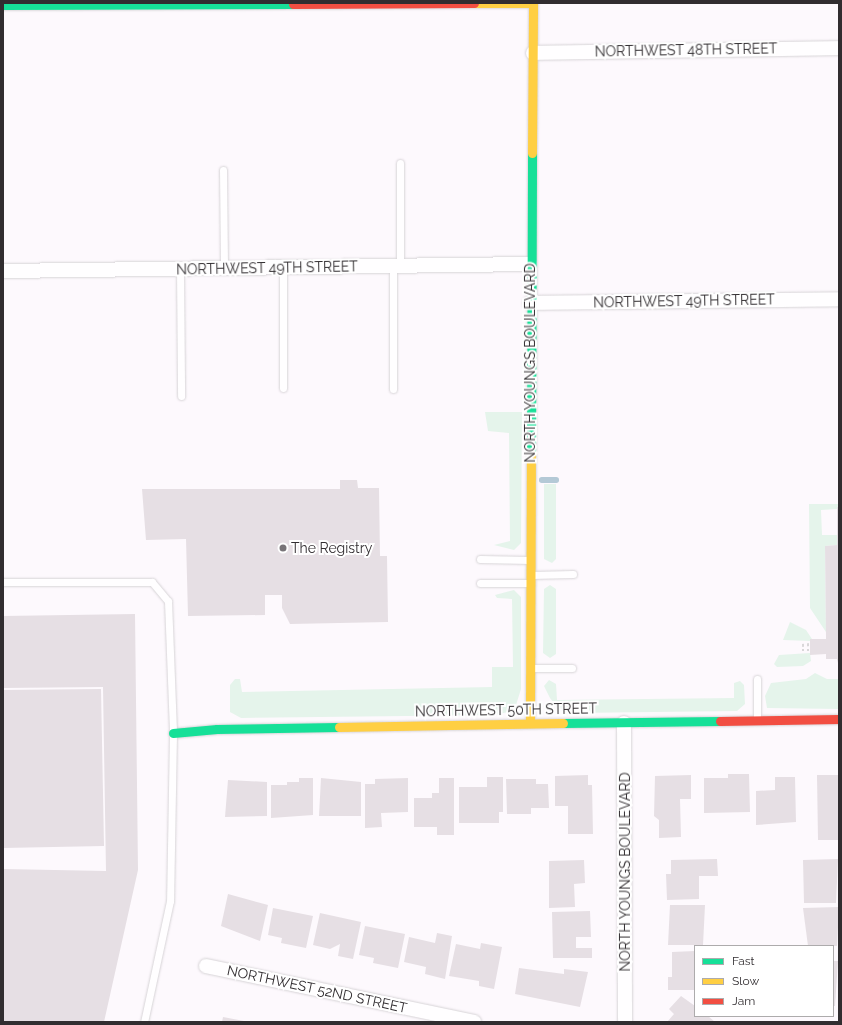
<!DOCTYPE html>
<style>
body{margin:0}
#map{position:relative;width:842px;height:1025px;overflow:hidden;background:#fdf9fd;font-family:Raleway,sans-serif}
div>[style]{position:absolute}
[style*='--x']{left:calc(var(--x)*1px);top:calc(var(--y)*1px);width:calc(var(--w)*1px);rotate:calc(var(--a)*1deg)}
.green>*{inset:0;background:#e5f4eb}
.stream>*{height:5.5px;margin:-2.75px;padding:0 2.75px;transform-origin:2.75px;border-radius:2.75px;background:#b4c9d6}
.building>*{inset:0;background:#e6dfe4}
.path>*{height:2.5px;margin-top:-1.25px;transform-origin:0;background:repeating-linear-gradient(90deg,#d9d7d9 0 2px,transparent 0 5px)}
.roads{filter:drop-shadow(0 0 1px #d7d4d7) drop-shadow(0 0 1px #d7d4d7)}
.lane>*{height:7px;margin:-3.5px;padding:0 3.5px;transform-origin:3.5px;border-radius:3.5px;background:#fffeff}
.street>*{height:14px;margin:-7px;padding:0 7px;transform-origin:7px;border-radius:7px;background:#fffeff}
.fast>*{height:9px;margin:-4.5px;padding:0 4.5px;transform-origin:4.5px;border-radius:4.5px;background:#16e098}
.slow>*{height:9px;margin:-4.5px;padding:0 4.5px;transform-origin:4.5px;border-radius:4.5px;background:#ffcf43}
.jam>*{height:9px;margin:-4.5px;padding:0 4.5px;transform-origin:4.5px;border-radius:4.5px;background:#f24e42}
.dots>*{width:11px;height:11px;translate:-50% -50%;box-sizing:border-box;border:2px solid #fff;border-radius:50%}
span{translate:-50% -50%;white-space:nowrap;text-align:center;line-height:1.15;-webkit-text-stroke:4px #fff;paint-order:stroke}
.street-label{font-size:14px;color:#312d30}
.poi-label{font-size:14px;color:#312d30}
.left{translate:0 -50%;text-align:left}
.frame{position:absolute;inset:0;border:4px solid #312d30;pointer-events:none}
.legend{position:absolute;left:694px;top:945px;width:140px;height:72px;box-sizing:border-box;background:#fff;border:1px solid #adabac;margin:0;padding:5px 7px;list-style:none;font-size:12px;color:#312d30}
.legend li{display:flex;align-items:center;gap:8px;height:20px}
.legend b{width:20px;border:1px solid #adabac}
</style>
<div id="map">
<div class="green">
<i style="clip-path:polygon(485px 412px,522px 412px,521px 543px,514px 550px,494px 545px,510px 541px,509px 433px,488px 431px)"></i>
<i style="clip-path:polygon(544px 484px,556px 484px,556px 559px,552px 563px,544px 559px)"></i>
<i style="clip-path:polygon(809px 504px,839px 504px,837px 509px,821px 510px,822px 535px,837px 535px,837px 545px,825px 546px,826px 632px,810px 608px)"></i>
<i style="clip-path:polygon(550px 585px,556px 589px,556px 654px,550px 658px,543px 653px,544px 589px)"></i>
<i style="clip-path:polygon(514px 590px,521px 597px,521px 689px,516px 705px,508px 712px,495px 715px,241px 718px,230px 712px,230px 685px,235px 679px,240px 679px,242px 692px,492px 687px,492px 667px,513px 667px,512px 599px,497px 598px,495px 595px)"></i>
<i style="clip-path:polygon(790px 622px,806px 630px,812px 639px,810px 641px,783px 640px)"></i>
<i style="clip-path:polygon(810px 653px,811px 661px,803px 666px,777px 667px,774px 664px,779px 655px)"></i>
<i style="clip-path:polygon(815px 673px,827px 679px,839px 679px,839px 709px,767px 708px,765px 696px,771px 683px,806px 679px)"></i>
<i style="clip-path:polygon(549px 680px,556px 684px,557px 700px,734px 698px,734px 683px,740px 681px,744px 685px,745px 704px,737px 711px,572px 713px,557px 707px,550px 698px,544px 686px)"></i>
</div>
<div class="stream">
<i style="--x:542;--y:480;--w:14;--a:0"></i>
</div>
<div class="building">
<i style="clip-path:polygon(340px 480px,357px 480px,358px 488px,379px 488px,380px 556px,387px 556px,388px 622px,290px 624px,282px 608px,282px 595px,265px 595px,265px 615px,188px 616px,186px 539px,146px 540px,142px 489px,340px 489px)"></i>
<i style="clip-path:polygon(837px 507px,839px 507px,839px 667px,837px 659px,826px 659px,826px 654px,810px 655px,810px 639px,826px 639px,825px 546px,837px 545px)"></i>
<i style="clip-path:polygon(135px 614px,138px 870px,104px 1022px,3px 1022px,3px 869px,106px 871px,103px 687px,3px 688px,3px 616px)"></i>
<i style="clip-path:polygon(101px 689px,104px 846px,3px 848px,3px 690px)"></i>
<i style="clip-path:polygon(728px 774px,749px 774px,750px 812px,704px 813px,704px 778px,728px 778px)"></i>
<i style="clip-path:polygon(588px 775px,588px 785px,592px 785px,593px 834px,568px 834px,568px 806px,555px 806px,555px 776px)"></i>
<i style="clip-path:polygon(691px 775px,691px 799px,680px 799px,681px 837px,659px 838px,659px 820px,654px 816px,655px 776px)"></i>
<i style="clip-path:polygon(817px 775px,839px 775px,839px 840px,818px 840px)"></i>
<i style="clip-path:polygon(487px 777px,503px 777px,503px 812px,499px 812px,499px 823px,459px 823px,459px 787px,487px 787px)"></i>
<i style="clip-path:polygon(775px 777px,795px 777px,796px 822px,756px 825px,756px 791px,775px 790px)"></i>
<i style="clip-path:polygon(299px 778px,313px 778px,313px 815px,271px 818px,271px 785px,287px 785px,287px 782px,299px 782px)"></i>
<i style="clip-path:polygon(321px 778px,361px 782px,361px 816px,319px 816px)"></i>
<i style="clip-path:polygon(408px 778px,408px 812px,381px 813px,382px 827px,365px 828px,365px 784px,375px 784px,375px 779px)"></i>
<i style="clip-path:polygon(439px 778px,454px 778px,454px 835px,437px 835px,437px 827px,414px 827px,414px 798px,432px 798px,432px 793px,439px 793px)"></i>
<i style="clip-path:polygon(506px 779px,536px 779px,536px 784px,548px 784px,549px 808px,531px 808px,531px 814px,507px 814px)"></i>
<i style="clip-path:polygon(228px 780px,267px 782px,267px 816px,225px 817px)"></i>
<i style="clip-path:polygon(717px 859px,718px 876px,699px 876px,699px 899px,667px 900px,666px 874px,671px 874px,671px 860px)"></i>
<i style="clip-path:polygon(838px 859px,836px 903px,804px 903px,803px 860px)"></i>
<i style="clip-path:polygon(584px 860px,585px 883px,574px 884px,575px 907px,549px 908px,549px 861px)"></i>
<i style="clip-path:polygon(228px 894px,268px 905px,260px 941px,221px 926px)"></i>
<i style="clip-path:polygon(670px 905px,705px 905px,703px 945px,668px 945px)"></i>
<i style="clip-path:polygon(839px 907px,837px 946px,808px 946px,803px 908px)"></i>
<i style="clip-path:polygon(273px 908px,313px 916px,306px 948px,281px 943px,282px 938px,268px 935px)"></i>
<i style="clip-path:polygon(590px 911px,591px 937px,576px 937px,576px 948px,592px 948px,592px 958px,553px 958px,552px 912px)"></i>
<i style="clip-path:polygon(320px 913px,361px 922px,353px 959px,338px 956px,340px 944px,330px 949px,313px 945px)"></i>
<i style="clip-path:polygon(365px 926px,405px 934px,398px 968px,373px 963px,374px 958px,359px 955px)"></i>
<i style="clip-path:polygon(437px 933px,452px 936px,445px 979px,425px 974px,426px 967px,404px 962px,409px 937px,435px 943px)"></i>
<i style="clip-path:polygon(481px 943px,502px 947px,494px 989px,479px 986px,479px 981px,449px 976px,456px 944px,480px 949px)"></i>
<i style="clip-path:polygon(695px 951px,695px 990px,668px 990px,668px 977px,672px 977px,672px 952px)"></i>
<i style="clip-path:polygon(833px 961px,838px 961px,835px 1006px,833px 1006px)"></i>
<i style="clip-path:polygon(519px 968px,564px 974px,564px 969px,588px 972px,580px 1007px,515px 994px)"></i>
<i style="clip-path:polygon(681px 996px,695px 1006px,695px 1016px,708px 1016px,715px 1022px,667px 1022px,674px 1014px,669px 1009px)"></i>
<i style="clip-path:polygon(223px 1017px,244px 1021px,244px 1022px,222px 1022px)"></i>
</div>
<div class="path">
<i style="--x:802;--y:645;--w:8;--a:-7"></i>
<i style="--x:802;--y:650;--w:8;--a:0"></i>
</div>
<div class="roads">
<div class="lane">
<i style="--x:400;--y:163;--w:103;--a:90"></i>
<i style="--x:223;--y:170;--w:98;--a:89.4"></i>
<i style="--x:180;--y:269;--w:127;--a:89.5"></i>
<i style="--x:283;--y:388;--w:120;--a:-90"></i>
<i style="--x:393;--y:389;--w:123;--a:-90"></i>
<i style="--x:480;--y:559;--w:50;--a:1.1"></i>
<i style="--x:531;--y:575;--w:42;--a:-1.4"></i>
<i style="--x:3;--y:582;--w:149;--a:0"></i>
<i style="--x:152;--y:582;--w:25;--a:50"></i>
<i style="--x:168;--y:601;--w:132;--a:87.8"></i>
<i style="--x:173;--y:733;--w:168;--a:91"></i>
<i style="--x:170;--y:901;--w:124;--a:102.1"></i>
<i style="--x:480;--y:583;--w:50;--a:0"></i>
<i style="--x:531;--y:668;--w:41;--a:0"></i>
<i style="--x:757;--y:720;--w:41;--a:-90"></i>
</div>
<div class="street">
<i style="--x:533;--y:53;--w:306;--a:-0.9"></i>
<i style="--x:3;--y:271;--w:527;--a:-0.76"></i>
<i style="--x:530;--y:303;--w:309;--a:-0.7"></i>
<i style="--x:624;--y:723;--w:299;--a:89.8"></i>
<i style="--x:206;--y:966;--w:274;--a:11.8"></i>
</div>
<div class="fast">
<i style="--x:3;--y:5;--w:290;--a:-0.2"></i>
<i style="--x:531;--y:454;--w:301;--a:-89.8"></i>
<i style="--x:563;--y:723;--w:157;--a:-0.7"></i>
<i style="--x:173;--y:733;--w:44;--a:-5.2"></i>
<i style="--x:217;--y:729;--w:122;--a:-0.9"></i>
</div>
<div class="slow">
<i style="--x:474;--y:3;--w:59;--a:0"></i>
<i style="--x:532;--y:153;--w:150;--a:-89.6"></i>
<i style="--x:530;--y:723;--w:269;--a:-89.8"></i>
<i style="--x:339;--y:727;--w:224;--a:-1"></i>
</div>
<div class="jam">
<i style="--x:293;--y:4;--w:181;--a:-0.3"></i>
<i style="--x:720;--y:721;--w:119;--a:-1"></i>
</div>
</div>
<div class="dots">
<i style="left:283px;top:548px;background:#787478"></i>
</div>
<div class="street-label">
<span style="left:686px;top:50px;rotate:-1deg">NORTHWEST 48TH STREET</span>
<span style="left:267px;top:268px;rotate:-1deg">NORTHWEST 49TH STREET</span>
<span style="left:684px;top:301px;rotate:-1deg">NORTHWEST 49TH STREET</span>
<span style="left:530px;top:363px;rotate:-90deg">NORTH YOUNGS BOULEVARD</span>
<span style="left:506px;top:710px;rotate:-1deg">NORTHWEST 50TH STREET</span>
<span style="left:625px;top:872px;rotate:-90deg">NORTH YOUNGS BOULEVARD</span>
<span style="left:317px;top:989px;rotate:12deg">NORTHWEST 52ND STREET</span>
</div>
<div class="poi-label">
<span class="left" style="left:291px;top:548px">The Registry</span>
</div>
<div class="frame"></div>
<ul class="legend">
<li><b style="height:5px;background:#16e098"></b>Fast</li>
<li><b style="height:5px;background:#ffcf43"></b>Slow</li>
<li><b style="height:5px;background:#f24e42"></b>Jam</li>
</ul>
</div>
